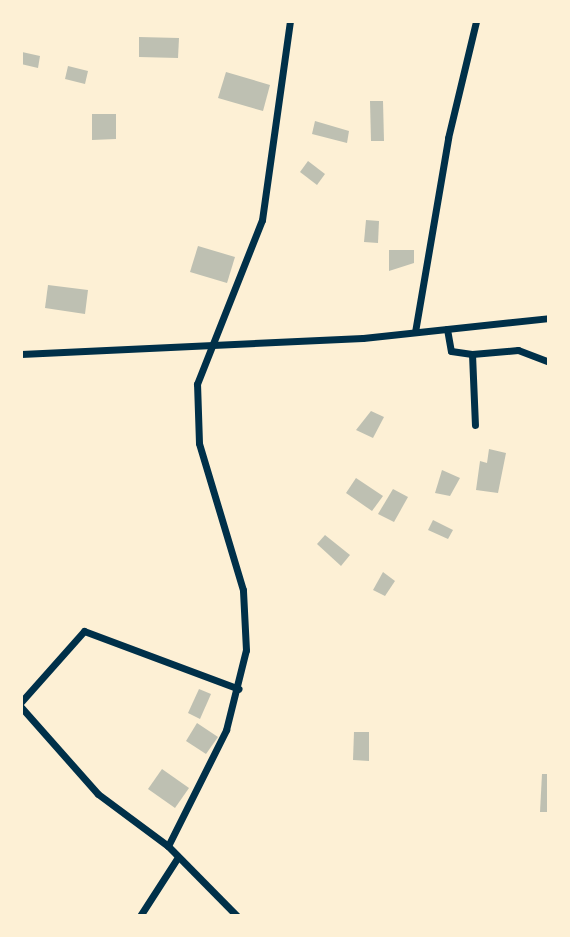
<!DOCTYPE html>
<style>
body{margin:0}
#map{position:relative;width:570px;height:937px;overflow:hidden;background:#fdf0d5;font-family:"Noto Sans",sans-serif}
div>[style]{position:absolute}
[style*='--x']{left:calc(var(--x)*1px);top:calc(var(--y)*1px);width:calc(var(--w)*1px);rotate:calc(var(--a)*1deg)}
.building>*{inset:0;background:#bec0b2}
.minor>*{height:7px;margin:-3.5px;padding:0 3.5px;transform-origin:3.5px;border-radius:3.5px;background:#003049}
span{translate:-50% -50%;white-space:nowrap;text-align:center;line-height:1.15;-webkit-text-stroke:7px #fdf0d5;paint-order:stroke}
.frame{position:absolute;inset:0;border:23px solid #fdf0d5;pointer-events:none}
</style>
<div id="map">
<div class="building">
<i style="clip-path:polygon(139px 37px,179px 38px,178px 58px,139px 57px)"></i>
<i style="clip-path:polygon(22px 52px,40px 56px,38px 68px,21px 64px)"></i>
<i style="clip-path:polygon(68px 66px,88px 71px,85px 84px,65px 79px)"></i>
<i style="clip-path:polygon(226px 72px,270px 85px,263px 111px,218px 98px)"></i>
<i style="clip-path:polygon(370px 101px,383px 101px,384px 141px,371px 141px)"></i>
<i style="clip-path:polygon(92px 114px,116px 114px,116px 139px,92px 140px)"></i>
<i style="clip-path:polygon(315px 121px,349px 131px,347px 143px,312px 134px)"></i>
<i style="clip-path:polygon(308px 161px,325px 174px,317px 185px,300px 172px)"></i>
<i style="clip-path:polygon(366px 220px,379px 221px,378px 243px,364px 242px)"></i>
<i style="clip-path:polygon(198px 246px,235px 257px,227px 283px,190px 272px)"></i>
<i style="clip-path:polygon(389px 250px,414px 250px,414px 263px,389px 271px)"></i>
<i style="clip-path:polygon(48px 285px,88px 290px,85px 314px,45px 308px)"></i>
<i style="clip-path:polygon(371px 411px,384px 417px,373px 438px,356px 430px)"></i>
<i style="clip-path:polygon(489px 449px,506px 453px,498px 493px,476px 490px,480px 461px,487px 463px)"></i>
<i style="clip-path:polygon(442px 470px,460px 478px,450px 496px,435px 493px)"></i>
<i style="clip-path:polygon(356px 478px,383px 496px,372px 511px,346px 493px)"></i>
<i style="clip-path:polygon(393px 489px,408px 497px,394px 522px,378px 514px)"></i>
<i style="clip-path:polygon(433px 520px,453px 530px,448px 539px,428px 530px)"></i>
<i style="clip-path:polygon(325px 535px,350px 555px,341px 566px,317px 544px)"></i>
<i style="clip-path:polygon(383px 572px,395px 581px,385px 596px,373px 590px)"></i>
<i style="clip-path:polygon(199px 689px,211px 694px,200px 719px,188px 713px)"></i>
<i style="clip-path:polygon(197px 723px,218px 737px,206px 754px,186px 741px)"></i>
<i style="clip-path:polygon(354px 732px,369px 732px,369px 761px,353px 760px)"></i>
<i style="clip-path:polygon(162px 769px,189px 788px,175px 808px,148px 789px)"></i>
<i style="clip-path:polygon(542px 774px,549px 774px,549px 812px,540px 812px)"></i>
</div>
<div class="minor">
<i style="--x:447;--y:329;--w:22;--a:80"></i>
<i style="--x:451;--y:351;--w:21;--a:8"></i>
<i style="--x:472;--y:354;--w:71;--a:87.6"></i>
<i style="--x:415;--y:332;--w:197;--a:-80.3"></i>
<i style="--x:448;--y:138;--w:120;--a:-76.5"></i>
<i style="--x:21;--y:354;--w:342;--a:-2.7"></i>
<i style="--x:363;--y:338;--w:187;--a:-6.1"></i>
<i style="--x:472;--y:354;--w:46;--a:-5"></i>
<i style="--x:518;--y:350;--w:33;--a:21"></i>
<i style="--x:21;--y:702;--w:95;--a:-48.4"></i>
<i style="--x:84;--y:631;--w:165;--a:20.5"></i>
<i style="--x:21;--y:707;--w:116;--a:48.5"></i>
<i style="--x:98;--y:794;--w:87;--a:36.6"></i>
<i style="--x:168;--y:846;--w:98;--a:45.4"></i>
<i style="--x:168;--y:846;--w:130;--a:-63.4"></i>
<i style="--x:226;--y:730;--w:82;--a:-76"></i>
<i style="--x:246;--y:650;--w:60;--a:-92.9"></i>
<i style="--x:243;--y:590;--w:153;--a:-106.7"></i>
<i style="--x:199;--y:443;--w:59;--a:-91.9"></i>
<i style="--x:197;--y:384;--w:176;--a:-68.4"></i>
<i style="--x:262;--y:220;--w:201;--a:-82"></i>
<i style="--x:140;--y:916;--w:70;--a:-57.2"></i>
</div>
<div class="frame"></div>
</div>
